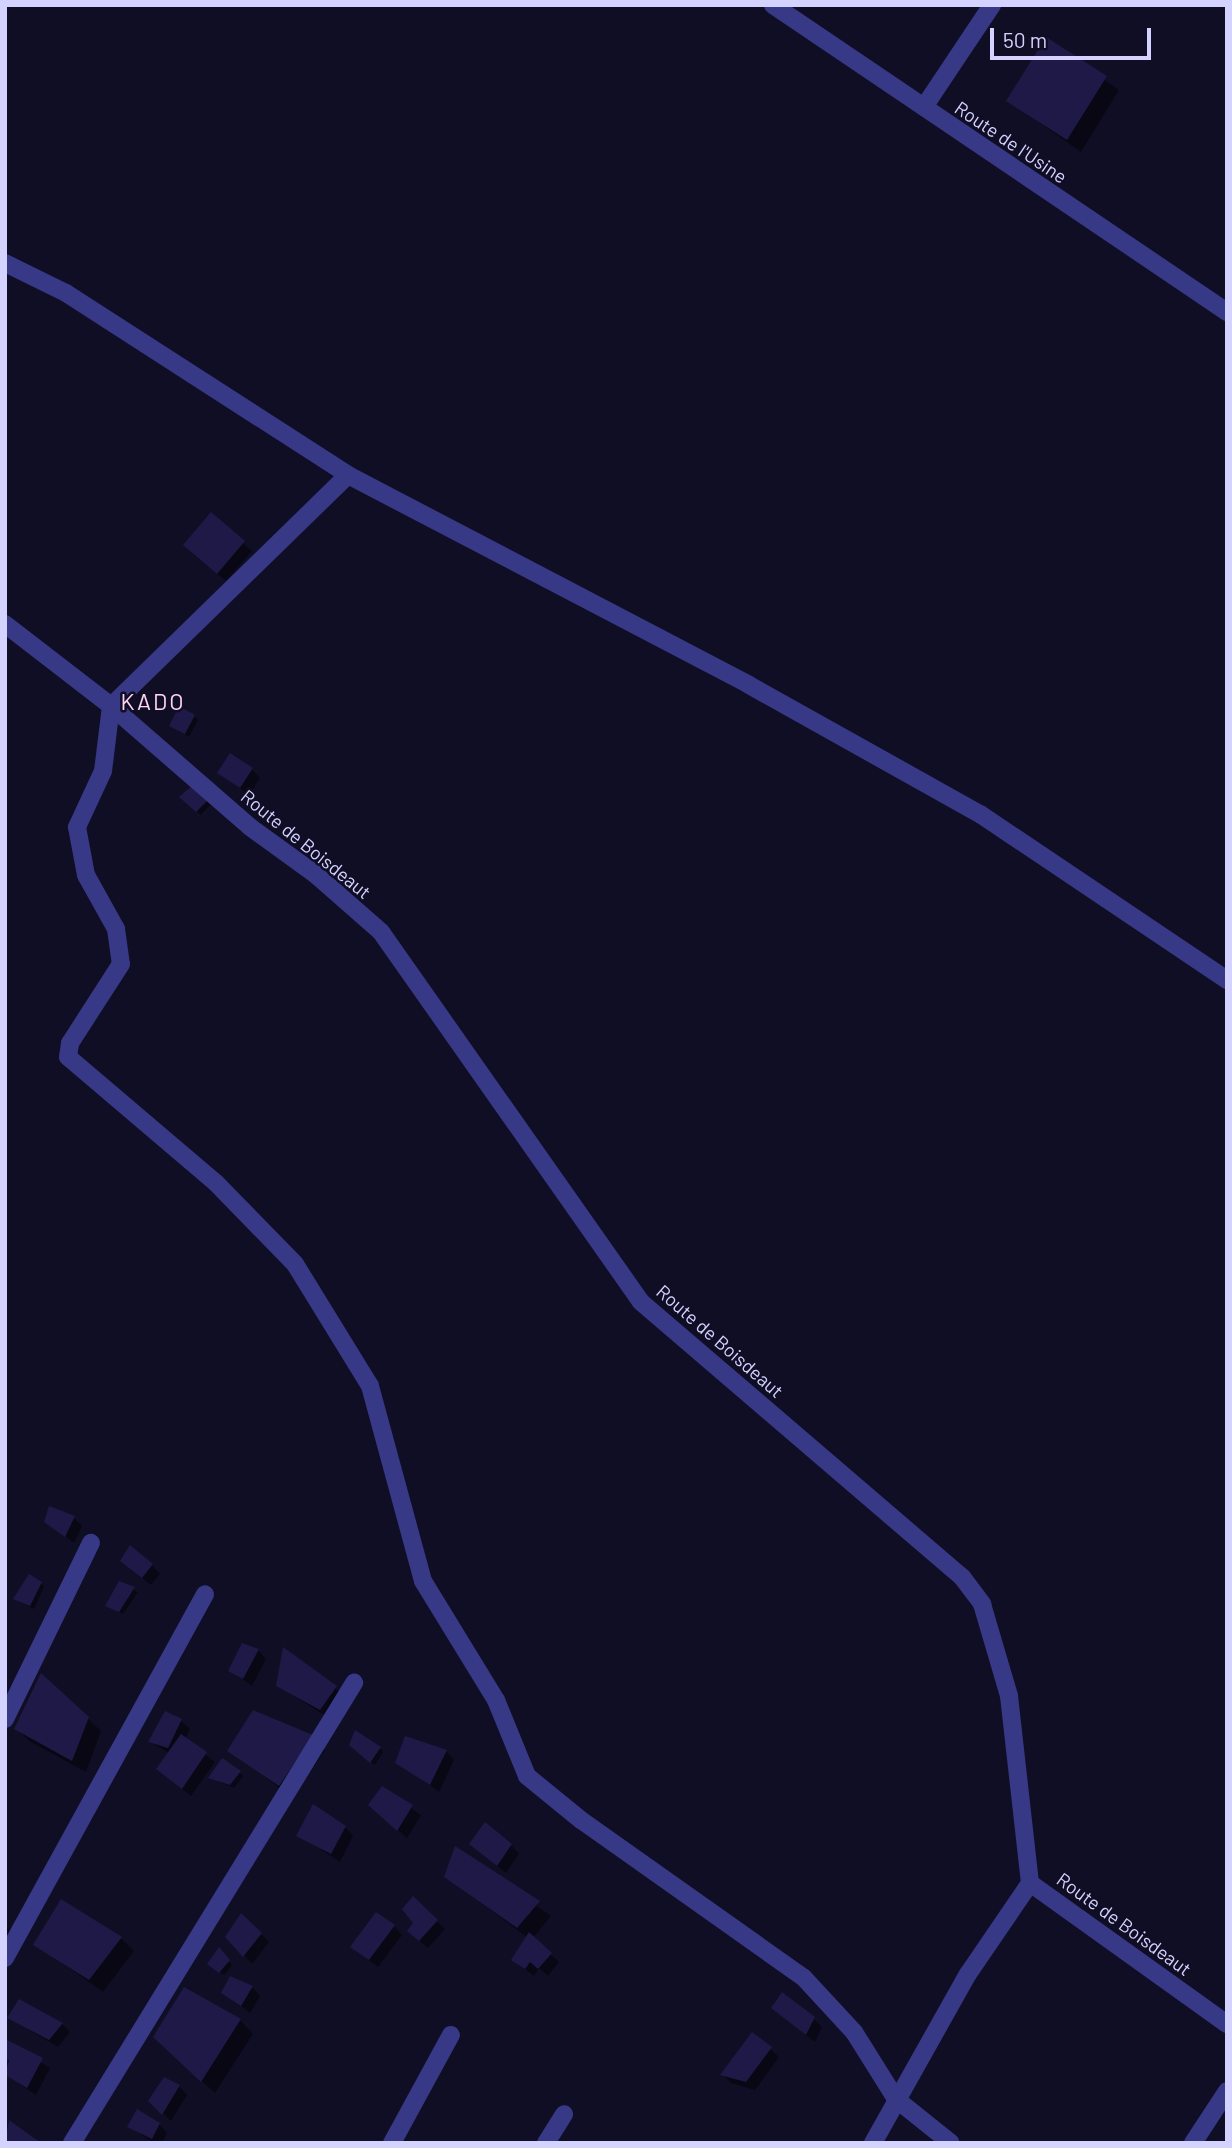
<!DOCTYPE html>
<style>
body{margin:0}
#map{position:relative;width:1232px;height:2148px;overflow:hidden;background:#100e25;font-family:Barlow,sans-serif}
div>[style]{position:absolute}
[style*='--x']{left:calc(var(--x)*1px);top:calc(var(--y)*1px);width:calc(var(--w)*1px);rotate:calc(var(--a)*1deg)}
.shadow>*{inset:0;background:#0007}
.building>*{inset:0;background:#1f1947}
.minor>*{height:18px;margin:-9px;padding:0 9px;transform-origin:9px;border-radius:9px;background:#373886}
span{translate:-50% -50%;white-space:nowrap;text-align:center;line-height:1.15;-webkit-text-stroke:5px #100e25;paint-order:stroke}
.street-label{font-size:19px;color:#d4d2ff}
.quarter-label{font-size:23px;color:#ffd4f2;letter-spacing:2px}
.frame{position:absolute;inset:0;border:7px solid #d4d2ff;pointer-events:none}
.scale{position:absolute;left:990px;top:28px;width:161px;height:32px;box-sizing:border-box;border:4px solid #d4d2ff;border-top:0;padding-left:9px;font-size:21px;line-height:24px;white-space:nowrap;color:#d4d2ff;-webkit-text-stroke:5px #100e25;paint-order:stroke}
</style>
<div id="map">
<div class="shadow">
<i style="clip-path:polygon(1047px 40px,1119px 90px,1081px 152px,1008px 101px)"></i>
<i style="clip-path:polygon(211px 515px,252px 551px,226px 581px,193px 554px)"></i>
<i style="clip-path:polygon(194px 716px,198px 720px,189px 737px,171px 725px)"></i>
<i style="clip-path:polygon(252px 769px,260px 778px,249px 795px,219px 773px)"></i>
<i style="clip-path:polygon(194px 786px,212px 803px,201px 815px,182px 797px)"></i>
<i style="clip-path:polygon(74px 1518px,82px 1526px,74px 1543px,46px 1522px)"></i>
<i style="clip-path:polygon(152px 1565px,160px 1574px,151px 1585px,131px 1569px)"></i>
<i style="clip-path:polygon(41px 1583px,44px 1587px,34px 1609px,15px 1599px)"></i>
<i style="clip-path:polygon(120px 1583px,138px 1592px,123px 1614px,107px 1605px)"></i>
<i style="clip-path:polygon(258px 1650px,266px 1659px,252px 1686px,230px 1670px)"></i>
<i style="clip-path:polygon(278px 1686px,335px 1688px,344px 1696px,329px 1718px)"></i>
<i style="clip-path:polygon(166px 1714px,181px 1721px,190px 1729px,185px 1739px,215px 1762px,191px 1796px,167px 1777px,169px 1753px,150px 1742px)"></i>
<i style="clip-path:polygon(87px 1718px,101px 1731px,86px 1772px,29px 1741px,16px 1728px)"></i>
<i style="clip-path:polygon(312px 1737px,325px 1750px,293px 1798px,229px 1750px)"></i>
<i style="clip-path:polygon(380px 1748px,383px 1752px,375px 1765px,355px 1749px)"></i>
<i style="clip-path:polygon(446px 1751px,454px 1760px,439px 1792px,397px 1762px)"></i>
<i style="clip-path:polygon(239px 1772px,243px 1776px,234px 1788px,211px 1778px)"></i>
<i style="clip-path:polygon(383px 1789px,421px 1815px,407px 1838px,379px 1814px)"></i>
<i style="clip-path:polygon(345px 1827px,353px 1836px,340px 1862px,298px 1835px)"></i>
<i style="clip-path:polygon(511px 1845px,519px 1854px,506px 1873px,480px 1852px)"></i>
<i style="clip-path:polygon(456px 1849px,551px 1916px,533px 1938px,559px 1962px,548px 1976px,539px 1968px,534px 1976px,513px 1960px,528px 1938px,446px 1877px)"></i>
<i style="clip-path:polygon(413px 1899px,445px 1929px,428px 1948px,417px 1939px)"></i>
<i style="clip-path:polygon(242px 1916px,269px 1942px,252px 1964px,227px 1937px)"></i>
<i style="clip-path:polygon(5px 1926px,15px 1936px,5px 1955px)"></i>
<i style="clip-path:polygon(394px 1926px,402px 1935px,378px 1967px,352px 1947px)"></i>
<i style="clip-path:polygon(121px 1938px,134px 1951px,103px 1992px,35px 1944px)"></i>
<i style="clip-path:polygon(219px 1950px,232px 1965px,224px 1975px,213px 1968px)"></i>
<i style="clip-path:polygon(252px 1987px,260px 1996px,250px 2013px,223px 1992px)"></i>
<i style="clip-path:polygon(185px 1989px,240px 2020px,253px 2034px,215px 2093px,168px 2050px)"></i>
<i style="clip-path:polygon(773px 2008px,814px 2019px,822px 2027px,815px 2042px)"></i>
<i style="clip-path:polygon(9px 2018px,62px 2024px,70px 2032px,58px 2047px)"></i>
<i style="clip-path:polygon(5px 2041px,50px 2068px,36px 2095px,5px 2074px,9px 2064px)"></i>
<i style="clip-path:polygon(770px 2049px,779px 2057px,755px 2090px,731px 2083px,723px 2075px)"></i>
<i style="clip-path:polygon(179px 2086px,187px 2095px,171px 2121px,150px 2101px)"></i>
<i style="clip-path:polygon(159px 2124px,167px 2133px,162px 2143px,154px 2143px,129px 2126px)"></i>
</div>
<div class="building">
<i style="clip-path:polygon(1046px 37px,1107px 76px,1067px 140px,1006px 101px)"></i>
<i style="clip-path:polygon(211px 512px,245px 541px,217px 574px,183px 545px)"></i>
<i style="clip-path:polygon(179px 706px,195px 715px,185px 734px,169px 726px)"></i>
<i style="clip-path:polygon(230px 753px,253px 768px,240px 788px,217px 773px)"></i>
<i style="clip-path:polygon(194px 784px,210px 798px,196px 812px,179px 797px)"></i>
<i style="clip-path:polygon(49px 1506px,75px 1516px,65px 1537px,44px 1522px)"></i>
<i style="clip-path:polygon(130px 1545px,153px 1564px,142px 1578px,120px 1561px)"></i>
<i style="clip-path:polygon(29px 1574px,42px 1582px,30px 1606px,13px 1599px)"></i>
<i style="clip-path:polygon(119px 1581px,135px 1587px,119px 1612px,105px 1606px)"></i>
<i style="clip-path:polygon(242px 1643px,259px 1649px,243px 1679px,228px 1671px)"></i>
<i style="clip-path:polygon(283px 1647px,337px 1686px,320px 1710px,276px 1686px)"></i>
<i style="clip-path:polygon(41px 1673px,89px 1717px,72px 1761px,14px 1729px)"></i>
<i style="clip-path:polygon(253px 1710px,313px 1735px,279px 1786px,227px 1751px)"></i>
<i style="clip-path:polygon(165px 1711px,182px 1719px,168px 1748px,148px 1742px)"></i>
<i style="clip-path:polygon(355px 1730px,381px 1747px,370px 1763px,349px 1745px)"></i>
<i style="clip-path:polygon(181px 1734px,207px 1752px,182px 1789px,156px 1769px)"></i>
<i style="clip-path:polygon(405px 1736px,447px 1750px,430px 1785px,395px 1763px)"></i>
<i style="clip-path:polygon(222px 1758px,241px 1771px,230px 1785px,208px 1778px)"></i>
<i style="clip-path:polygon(382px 1786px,413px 1805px,397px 1831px,368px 1805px)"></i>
<i style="clip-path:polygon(313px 1804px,346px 1826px,331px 1854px,296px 1836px)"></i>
<i style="clip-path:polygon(485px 1822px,512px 1844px,497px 1866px,469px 1844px)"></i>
<i style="clip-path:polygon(455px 1846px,540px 1901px,517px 1928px,444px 1877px)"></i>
<i style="clip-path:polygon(413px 1896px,438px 1920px,419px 1941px,407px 1931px,413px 1923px,402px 1909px)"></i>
<i style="clip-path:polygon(61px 1899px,122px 1937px,89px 1980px,33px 1945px)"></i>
<i style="clip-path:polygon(376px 1912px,395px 1925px,369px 1960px,350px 1947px)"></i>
<i style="clip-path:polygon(241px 1913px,262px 1933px,243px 1957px,225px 1937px)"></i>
<i style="clip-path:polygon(529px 1932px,552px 1953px,538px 1969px,530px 1962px,525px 1969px,511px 1960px)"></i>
<i style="clip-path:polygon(219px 1947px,230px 1960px,219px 1973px,207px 1964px)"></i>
<i style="clip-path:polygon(230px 1976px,253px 1986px,241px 2006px,221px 1993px)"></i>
<i style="clip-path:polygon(184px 1987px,241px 2019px,201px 2082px,153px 2037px)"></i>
<i style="clip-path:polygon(782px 1992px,815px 2017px,806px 2035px,771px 2008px)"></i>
<i style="clip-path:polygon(19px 1999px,63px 2023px,49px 2040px,7px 2018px)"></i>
<i style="clip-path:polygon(752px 2032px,772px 2047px,746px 2082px,720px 2075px)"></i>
<i style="clip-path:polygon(5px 2039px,43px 2058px,27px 2088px,5px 2075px,9px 2060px,5px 2059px)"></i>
<i style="clip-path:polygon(164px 2077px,180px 2085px,162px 2115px,148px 2101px)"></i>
<i style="clip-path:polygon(137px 2109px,160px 2123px,152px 2139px,127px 2127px)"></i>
<i style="clip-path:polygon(9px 2120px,41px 2143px,5px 2143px)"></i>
</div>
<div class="minor">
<i style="--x:773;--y:5;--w:548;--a:34.07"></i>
<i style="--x:924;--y:107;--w:123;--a:-56.3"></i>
<i style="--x:5;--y:263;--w:68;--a:26.2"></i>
<i style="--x:66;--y:293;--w:336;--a:32.8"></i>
<i style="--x:348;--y:475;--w:453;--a:27.6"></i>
<i style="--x:749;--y:685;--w:265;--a:29.2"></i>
<i style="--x:980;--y:814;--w:298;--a:33.9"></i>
<i style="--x:348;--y:475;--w:331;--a:135.7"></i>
<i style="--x:111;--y:706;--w:65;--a:97"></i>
<i style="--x:103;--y:771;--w:62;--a:114.9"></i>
<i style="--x:77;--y:827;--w:49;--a:79.4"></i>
<i style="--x:86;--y:875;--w:62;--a:60.9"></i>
<i style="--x:116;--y:929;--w:35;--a:82"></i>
<i style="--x:121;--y:964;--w:94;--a:122.8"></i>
<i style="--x:70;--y:1043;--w:14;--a:98"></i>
<i style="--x:68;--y:1057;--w:194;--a:40.4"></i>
<i style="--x:216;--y:1183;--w:113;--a:45.7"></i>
<i style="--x:295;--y:1264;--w:143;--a:58.4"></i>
<i style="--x:370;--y:1386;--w:202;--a:74.8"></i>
<i style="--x:423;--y:1581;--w:140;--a:58.5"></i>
<i style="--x:496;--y:1700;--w:82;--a:67.8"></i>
<i style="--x:527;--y:1776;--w:70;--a:39.2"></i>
<i style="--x:581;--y:1820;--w:273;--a:35.3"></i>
<i style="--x:804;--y:1978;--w:74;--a:47.2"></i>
<i style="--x:854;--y:2032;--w:79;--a:57.9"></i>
<i style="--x:896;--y:2099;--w:70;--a:38.7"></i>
<i style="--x:5;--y:624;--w:134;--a:37.7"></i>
<i style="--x:111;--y:706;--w:184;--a:41"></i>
<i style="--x:250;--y:827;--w:80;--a:35.9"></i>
<i style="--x:315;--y:874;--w:88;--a:41.3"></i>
<i style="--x:381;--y:932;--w:452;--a:54.9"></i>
<i style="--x:641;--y:1302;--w:423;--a:40.6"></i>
<i style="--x:962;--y:1577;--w:34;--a:53"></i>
<i style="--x:982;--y:1604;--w:96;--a:73.6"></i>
<i style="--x:1009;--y:1696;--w:188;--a:83.6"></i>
<i style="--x:1030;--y:1883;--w:242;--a:35.6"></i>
<i style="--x:5;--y:1719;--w:196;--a:-64"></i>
<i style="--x:5;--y:1958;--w:415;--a:-61.2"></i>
<i style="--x:72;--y:2143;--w:540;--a:-58.49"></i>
<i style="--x:392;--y:2143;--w:123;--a:-61.4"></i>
<i style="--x:546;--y:2143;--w:34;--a:-58"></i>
<i style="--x:873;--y:2143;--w:194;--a:-60.7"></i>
<i style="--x:968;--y:1974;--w:110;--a:-55.7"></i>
<i style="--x:1193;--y:2143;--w:62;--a:-56.8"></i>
</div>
<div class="street-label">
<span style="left:1011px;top:142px;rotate:34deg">Route de l'Usine</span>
<span style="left:306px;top:844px;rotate:39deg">Route de Boisdeaut</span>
<span style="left:720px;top:1341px;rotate:41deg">Route de Boisdeaut</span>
<span style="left:1124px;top:1924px;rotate:36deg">Route de Boisdeaut</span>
</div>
<div class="quarter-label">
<span style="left:153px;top:701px">KADO</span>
</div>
<div class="frame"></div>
<div class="scale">50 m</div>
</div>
